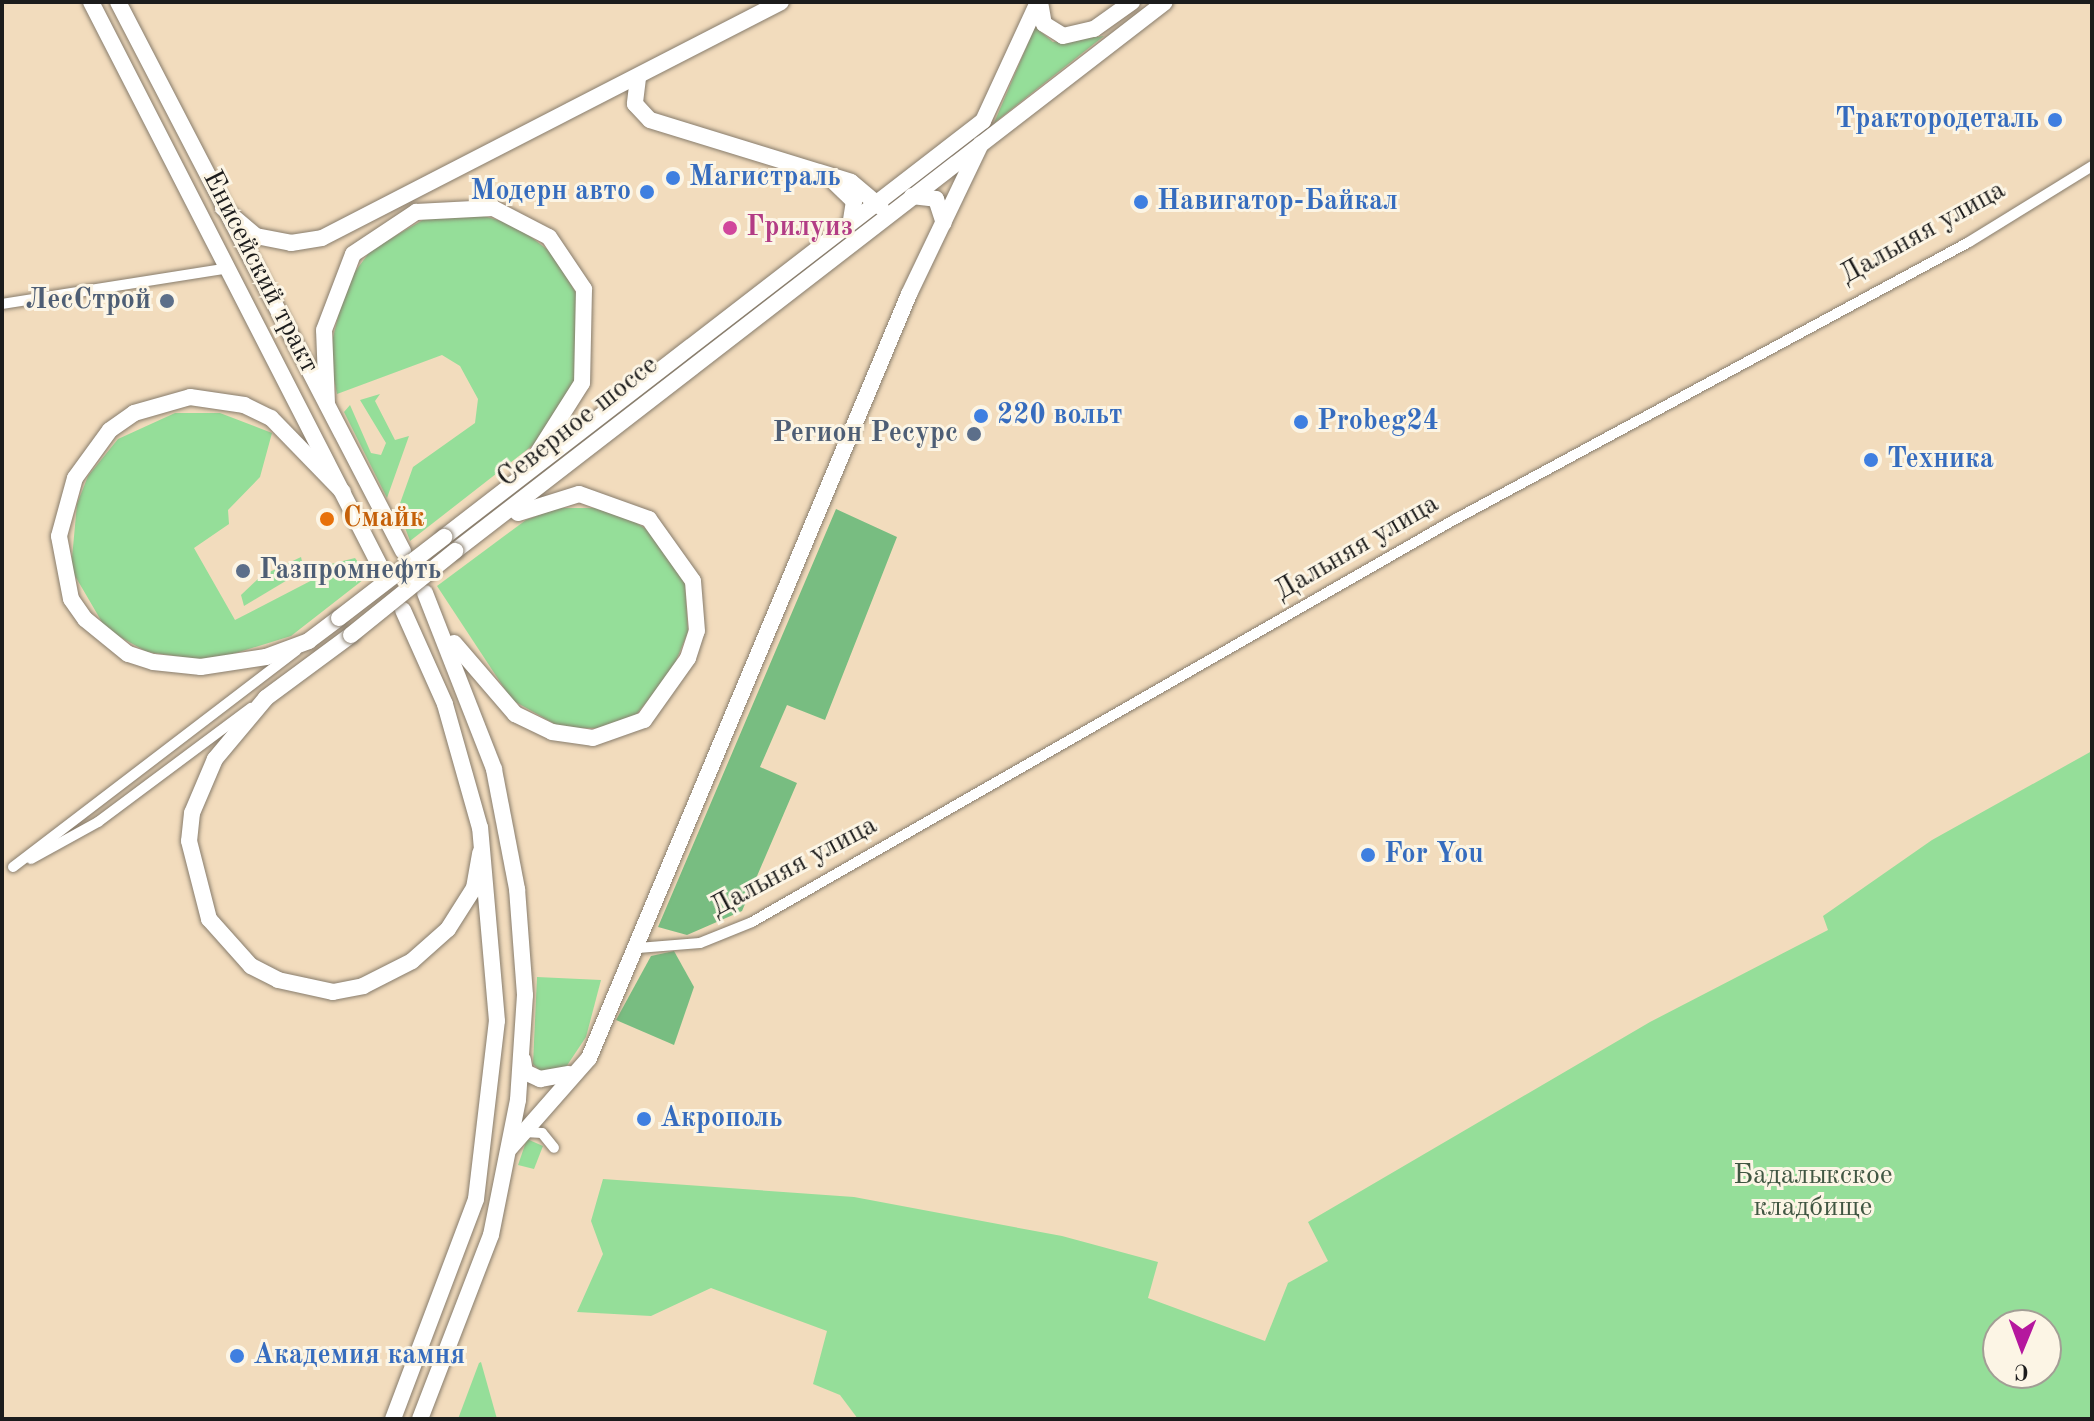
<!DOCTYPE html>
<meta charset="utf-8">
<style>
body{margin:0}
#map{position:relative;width:2094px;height:1421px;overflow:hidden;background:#f2dcbd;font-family:"Old Standard TT",serif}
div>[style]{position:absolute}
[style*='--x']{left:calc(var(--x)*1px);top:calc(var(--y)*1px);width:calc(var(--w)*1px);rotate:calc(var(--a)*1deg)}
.green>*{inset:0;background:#95de99}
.forest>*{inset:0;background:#78bd81}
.roads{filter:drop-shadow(0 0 2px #877c6c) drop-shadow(0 0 2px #877c6c)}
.street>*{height:10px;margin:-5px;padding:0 5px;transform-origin:5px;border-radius:5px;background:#fff}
.primary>*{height:16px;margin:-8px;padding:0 8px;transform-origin:8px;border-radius:8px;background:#fff}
.bridges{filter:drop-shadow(0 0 2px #877c6c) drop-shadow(0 0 2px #877c6c)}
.primary-bridge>*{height:16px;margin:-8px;padding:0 8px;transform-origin:8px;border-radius:8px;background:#fff}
.dots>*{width:22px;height:22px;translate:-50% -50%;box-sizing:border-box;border:4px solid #fcf5e5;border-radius:50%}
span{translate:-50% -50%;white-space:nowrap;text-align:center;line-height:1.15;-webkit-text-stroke:6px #fcf5e5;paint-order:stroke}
.shop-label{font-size:28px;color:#366cbe;font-weight:700}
.right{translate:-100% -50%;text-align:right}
.left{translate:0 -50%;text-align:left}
.hotel-label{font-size:28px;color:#b23c85;font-weight:700}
.street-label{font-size:28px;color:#1c1c1c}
.service-label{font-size:28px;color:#4e5e75;font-weight:700}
.food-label{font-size:28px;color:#c56008;font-weight:700}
.park-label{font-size:28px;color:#405642}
.frame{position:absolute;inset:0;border:4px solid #1c1c1c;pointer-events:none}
.north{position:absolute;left:1982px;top:1309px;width:80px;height:80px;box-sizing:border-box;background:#fcf5e5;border:2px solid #a29e95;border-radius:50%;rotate:181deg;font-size:22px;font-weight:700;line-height:32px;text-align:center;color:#1c1c1c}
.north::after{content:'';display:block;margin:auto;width:28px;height:36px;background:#b5179e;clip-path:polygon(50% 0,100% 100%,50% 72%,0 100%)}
</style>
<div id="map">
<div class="green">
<i style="clip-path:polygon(1035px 27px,1053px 42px,1104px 36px,994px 123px)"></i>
<i style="clip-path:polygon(473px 213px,515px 225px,552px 253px,576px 293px,583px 343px,572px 394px,533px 445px,410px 541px,398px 509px,413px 467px,475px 423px,478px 399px,460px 366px,442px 355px,337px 394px,329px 354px,346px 284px,371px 250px,428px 217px)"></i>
<i style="clip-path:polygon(380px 394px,375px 401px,395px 440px,409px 436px,387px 498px,344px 412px,350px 405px,371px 453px,381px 455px,386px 443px,360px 400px)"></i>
<i style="clip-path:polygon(175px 413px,220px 413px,272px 433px,260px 477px,228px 510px,229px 524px,194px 548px,235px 620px,322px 575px,323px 566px,355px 558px,368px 576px,291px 636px,210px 661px,147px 652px,106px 629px,71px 569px,77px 504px,88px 476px,118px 439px)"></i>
<i style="clip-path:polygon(558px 508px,600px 508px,632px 520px,652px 533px,685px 584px,688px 632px,671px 673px,634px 717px,611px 728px,562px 728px,512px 700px,437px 586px,526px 520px)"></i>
<i style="clip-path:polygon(301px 557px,304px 570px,244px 606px,241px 595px,261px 576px)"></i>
<i style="clip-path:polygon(evenodd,2092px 751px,2092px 1419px,858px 1419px,840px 1395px,813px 1384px,827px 1331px,711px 1288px,651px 1316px,577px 1312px,603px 1254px,591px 1221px,603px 1179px,854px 1197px,1062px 1236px,1158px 1262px,1148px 1298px,1265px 1341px,1288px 1283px,1328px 1261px,1308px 1222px,1650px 1022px,1828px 930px,1823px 916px,1932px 840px,2092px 751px,1998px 1325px,2046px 1325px,2046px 1373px,1998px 1373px,1998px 1325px)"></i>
<i style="clip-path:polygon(537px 977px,601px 980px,586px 1037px,566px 1067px,542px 1073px,533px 1064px)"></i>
<i style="clip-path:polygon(527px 1139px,543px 1146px,534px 1169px,518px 1165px)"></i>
<i style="clip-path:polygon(481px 1362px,497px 1419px,458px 1419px,479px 1363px)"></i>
</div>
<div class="forest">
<i style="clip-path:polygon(836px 509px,897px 537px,825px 720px,787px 705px,760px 767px,797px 783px,742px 911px,687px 935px,658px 927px)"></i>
<i style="clip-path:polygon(674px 951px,694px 987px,674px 1045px,616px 1020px,651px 956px)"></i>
</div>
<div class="roads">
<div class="street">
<i style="--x:2;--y:304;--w:230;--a:-9"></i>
<i style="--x:31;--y:859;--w:77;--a:-28.9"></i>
<i style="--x:98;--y:822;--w:191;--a:-36.7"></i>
<i style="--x:13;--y:867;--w:357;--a:-37.4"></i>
<i style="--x:638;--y:948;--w:62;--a:-4.6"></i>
<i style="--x:700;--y:943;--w:56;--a:-22"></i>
<i style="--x:752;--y:922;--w:807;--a:-29.81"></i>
<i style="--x:1452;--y:521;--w:587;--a:-28.35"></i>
<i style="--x:1969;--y:242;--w:145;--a:-31.7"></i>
<i style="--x:525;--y:1132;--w:17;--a:3"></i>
<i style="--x:542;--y:1133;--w:19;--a:51"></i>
</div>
<div class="primary">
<i style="--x:91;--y:2;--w:636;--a:62.87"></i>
<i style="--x:118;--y:2;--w:619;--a:62.57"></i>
<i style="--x:1040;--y:2;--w:22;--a:80"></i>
<i style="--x:1044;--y:24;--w:22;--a:32"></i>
<i style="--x:1063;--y:36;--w:32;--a:-13"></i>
<i style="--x:1094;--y:29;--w:47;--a:-35.4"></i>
<i style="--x:638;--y:78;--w:26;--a:97"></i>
<i style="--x:635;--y:104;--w:22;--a:47"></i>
<i style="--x:650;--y:120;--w:210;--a:17.1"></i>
<i style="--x:851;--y:182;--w:39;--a:40"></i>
<i style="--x:834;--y:182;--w:28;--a:44"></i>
<i style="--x:854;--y:201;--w:20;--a:99"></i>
<i style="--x:912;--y:196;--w:24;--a:7"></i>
<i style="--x:936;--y:199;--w:25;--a:72"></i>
<i style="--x:223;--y:208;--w:43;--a:40.3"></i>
<i style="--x:256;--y:236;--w:36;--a:11"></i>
<i style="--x:291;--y:243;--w:31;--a:-9"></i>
<i style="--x:322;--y:238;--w:516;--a:-27.21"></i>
<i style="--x:327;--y:404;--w:74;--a:-92.3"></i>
<i style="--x:324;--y:330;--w:81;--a:-69.1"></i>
<i style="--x:353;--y:254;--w:76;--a:-33.7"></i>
<i style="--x:416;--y:212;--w:77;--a:-3"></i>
<i style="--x:493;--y:208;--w:63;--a:27.4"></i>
<i style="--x:549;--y:237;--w:63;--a:56.1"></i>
<i style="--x:584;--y:289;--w:94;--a:91.2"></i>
<i style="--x:582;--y:383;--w:90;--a:122.3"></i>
<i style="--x:444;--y:537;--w:681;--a:-37.66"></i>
<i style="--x:983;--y:121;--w:131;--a:-65.2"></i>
<i style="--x:455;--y:551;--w:897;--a:-37.71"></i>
<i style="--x:339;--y:618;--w:38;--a:143"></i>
<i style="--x:309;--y:641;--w:46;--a:159.6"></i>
<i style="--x:266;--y:657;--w:66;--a:171.3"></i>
<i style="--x:201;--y:667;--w:48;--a:-174.1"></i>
<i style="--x:153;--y:662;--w:26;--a:-162"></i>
<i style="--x:128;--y:654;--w:55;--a:-140.9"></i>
<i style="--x:85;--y:619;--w:24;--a:-125"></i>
<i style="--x:71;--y:599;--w:64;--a:-100.8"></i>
<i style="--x:59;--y:536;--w:60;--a:-74.6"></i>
<i style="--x:75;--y:478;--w:59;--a:-53.9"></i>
<i style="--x:110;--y:430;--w:29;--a:-35"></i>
<i style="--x:134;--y:413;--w:58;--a:-15.9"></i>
<i style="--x:190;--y:397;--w:55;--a:8.4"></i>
<i style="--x:244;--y:405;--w:30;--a:26"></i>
<i style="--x:271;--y:418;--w:103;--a:45.8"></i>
<i style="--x:351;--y:635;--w:106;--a:143.5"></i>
<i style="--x:266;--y:698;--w:80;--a:129.9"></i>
<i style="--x:215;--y:759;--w:59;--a:113.1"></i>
<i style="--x:192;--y:813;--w:28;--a:96"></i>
<i style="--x:189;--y:841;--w:81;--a:75.6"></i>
<i style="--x:209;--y:919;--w:63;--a:48.2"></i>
<i style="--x:251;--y:966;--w:30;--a:27"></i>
<i style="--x:278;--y:980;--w:56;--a:12.3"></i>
<i style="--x:333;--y:992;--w:31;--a:-11"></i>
<i style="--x:363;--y:986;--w:55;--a:-27"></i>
<i style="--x:412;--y:961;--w:48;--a:-41.6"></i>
<i style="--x:448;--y:929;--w:49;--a:-57.6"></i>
<i style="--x:474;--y:888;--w:36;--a:-80"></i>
<i style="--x:454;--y:643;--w:94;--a:49.3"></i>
<i style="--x:515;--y:714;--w:41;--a:25.9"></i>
<i style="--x:552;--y:732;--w:41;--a:8.3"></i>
<i style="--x:593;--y:738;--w:54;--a:-19.4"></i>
<i style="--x:644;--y:720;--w:76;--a:-54.6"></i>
<i style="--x:688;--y:658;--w:28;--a:-72"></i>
<i style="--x:697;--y:631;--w:50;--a:-94.6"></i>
<i style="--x:693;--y:581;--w:76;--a:-125.4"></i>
<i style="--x:649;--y:519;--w:74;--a:-160.3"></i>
<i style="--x:579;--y:494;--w:64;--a:162.7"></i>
<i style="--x:523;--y:1060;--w:12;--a:81"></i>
<i style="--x:525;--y:1072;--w:17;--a:25"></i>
<i style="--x:540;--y:1079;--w:29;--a:-10"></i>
<i style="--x:510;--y:1148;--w:120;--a:-48.7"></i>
<i style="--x:589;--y:1058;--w:828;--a:-67.27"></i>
<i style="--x:909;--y:294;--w:166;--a:-64.4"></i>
<i style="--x:393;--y:1419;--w:235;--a:-69.3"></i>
<i style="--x:476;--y:1199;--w:179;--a:-83.3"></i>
<i style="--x:497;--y:1021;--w:194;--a:-95"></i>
<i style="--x:480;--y:828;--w:129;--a:-105.8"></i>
<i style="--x:445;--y:704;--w:103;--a:-114.1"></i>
<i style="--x:420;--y:1419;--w:197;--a:-68.9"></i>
<i style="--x:491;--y:1235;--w:138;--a:-78.7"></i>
<i style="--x:518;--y:1100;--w:105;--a:-86.2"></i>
<i style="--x:525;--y:995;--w:106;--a:-94.3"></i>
<i style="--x:517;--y:889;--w:122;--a:-100.9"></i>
<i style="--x:494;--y:769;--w:189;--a:-111.4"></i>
</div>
</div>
<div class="bridges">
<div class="primary-bridge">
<i style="--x:339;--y:618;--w:133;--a:-37.6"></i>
<i style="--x:351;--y:635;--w:134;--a:-38.9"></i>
</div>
</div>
<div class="dots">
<i style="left:2055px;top:120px;background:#3f7fe0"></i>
<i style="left:673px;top:178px;background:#3f7fe0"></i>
<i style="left:647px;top:192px;background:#3f7fe0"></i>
<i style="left:1141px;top:202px;background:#3f7fe0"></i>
<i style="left:730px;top:228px;background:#d1479c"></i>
<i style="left:167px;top:301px;background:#5c6f8a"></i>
<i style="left:981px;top:416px;background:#3f7fe0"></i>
<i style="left:1301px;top:422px;background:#3f7fe0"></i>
<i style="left:974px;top:434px;background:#5c6f8a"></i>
<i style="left:1871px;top:460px;background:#3f7fe0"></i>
<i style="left:327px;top:519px;background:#e8710a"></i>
<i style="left:243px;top:571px;background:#5c6f8a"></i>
<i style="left:1368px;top:855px;background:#3f7fe0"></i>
<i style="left:644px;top:1119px;background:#3f7fe0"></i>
<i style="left:237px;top:1356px;background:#3f7fe0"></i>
</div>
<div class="shop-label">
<span class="right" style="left:2039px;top:120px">Трактородеталь</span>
<span class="left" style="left:689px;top:178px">Магистраль</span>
<span class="right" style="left:631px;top:192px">Модерн авто</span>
<span class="left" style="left:1157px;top:202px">Навигатор-Байкал</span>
<span class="left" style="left:997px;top:416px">220 вольт</span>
<span class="left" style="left:1317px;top:422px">Probeg24</span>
<span class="left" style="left:1887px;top:460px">Техника</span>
<span class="left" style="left:1384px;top:855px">For You</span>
<span class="left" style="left:660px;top:1119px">Акрополь</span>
<span class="left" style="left:253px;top:1356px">Академия камня</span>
</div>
<div class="hotel-label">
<span class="left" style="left:746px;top:228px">Грилуиз</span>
</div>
<div class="street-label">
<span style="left:1923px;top:233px;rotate:-29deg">Дальняя улица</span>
<span style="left:260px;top:272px;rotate:63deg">Енисейский тракт</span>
<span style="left:578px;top:422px;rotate:-38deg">Северное шоссе</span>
<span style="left:1357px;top:548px;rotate:-30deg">Дальняя улица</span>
<span style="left:794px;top:867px;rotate:-28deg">Дальняя улица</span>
</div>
<div class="service-label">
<span class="right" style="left:151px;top:301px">ЛесСтрой</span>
<span class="right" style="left:958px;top:434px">Регион Ресурс</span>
<span class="left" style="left:259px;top:571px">Газпромнефть</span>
</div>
<div class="food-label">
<span class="left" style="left:343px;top:519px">Смайк</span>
</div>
<div class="park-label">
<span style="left:1813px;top:1192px">Бадалыкское<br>кладбище</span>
</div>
<div class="frame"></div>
<div class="north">С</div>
</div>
